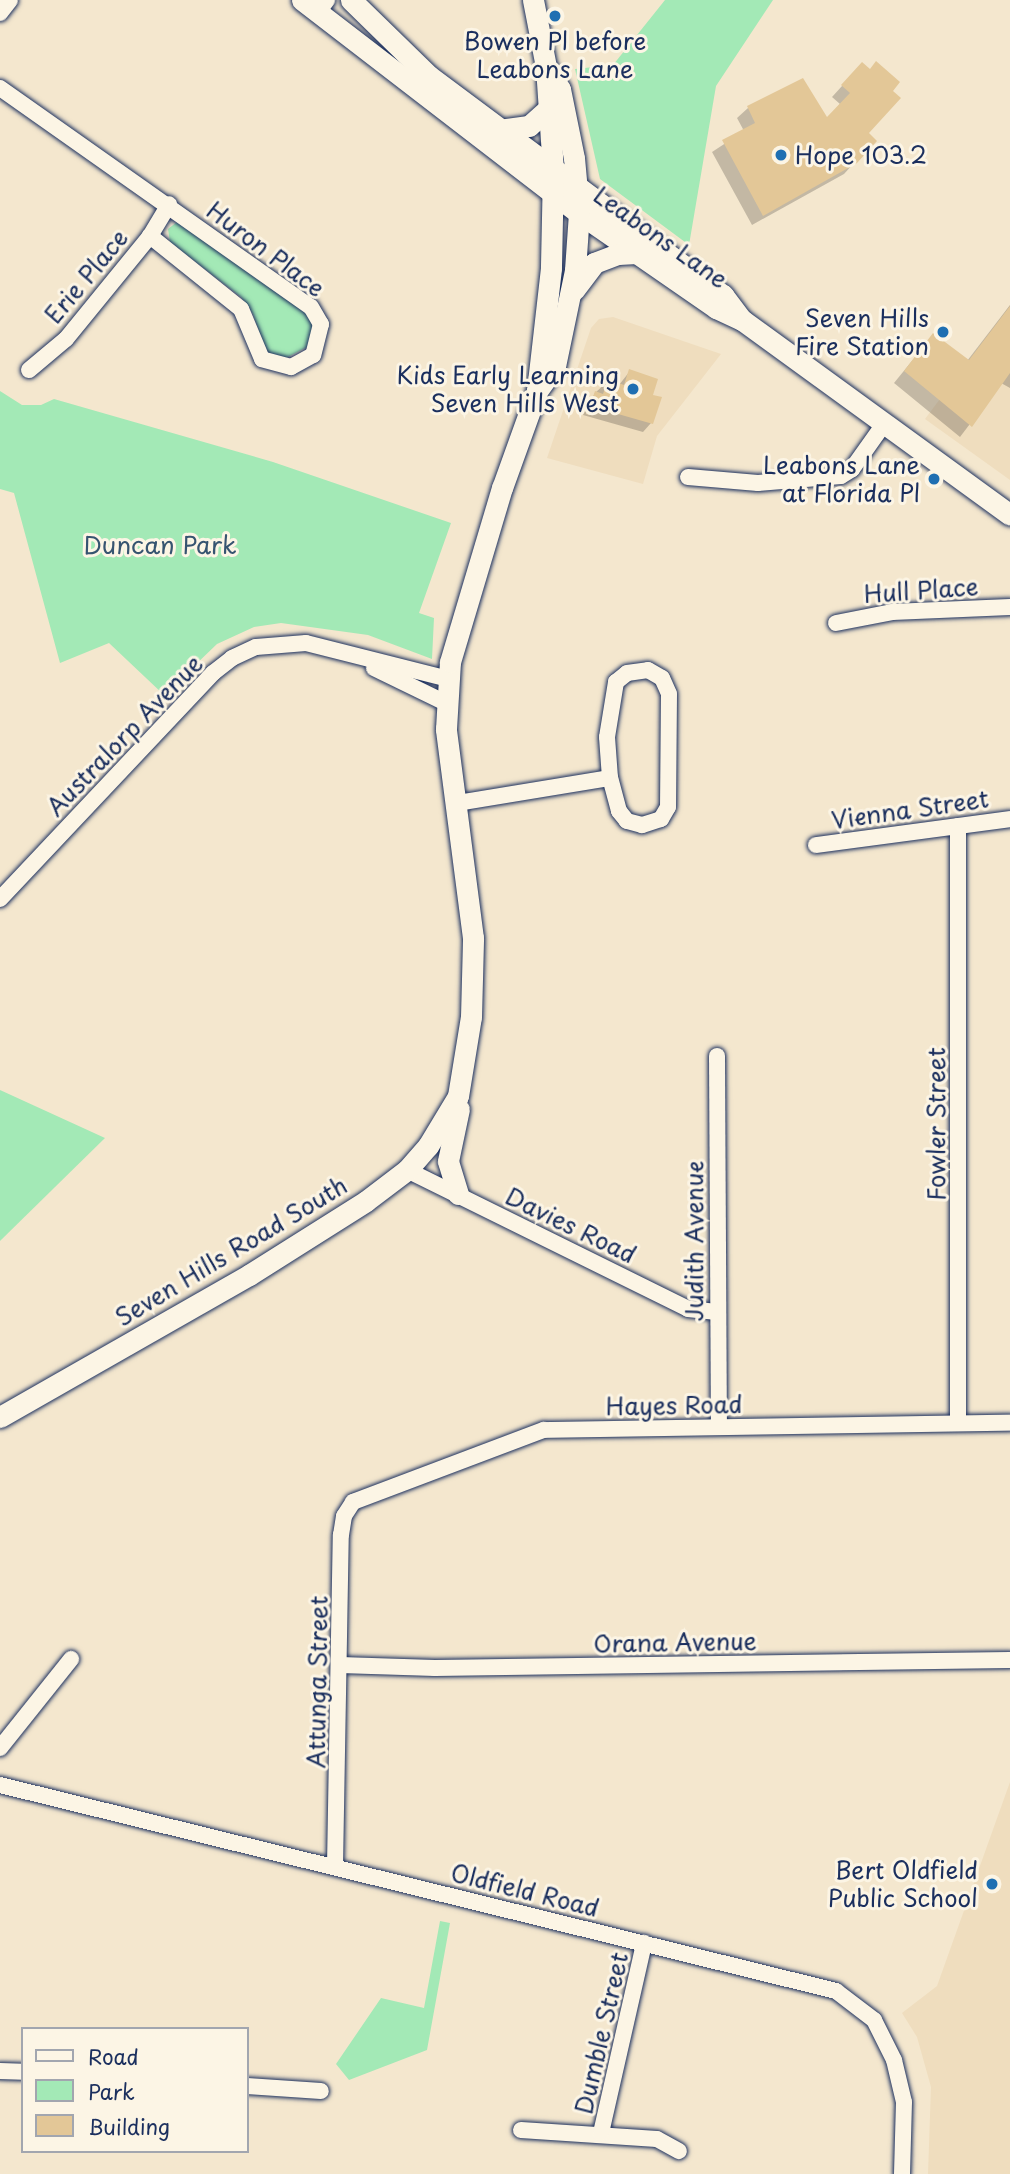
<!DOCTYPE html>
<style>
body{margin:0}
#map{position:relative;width:1010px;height:2174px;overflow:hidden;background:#f4e7ce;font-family:"Playpen Sans",sans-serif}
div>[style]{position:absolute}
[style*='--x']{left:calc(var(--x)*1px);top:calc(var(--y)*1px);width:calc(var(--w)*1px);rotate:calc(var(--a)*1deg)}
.built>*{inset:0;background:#efddbe}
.green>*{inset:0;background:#a3e9b6}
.shadow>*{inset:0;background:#0003}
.building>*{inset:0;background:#e3c797}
.roads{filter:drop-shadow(0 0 2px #1b2f5e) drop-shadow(0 0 2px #1b2f5e)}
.street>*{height:16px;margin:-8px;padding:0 8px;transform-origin:8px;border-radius:8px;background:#fcf5e5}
.secondary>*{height:21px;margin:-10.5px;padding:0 10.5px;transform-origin:10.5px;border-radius:10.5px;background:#fcf5e5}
.dots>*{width:19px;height:19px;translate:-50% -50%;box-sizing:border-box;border:4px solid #fcf5e5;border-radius:50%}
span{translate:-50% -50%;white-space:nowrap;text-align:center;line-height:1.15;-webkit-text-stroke:6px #fcf5e5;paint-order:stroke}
.poi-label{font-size:24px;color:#1b2f5e}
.left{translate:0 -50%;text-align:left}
.right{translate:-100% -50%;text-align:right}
.street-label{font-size:24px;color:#1b2f5e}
.park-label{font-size:24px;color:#365470}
.legend{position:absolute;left:21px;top:2027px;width:228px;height:126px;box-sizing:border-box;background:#fcf5e5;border:2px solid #a2a6af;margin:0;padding:9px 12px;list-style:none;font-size:21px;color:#1b2f5e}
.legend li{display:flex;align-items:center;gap:14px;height:35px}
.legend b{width:35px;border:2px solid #a2a6af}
</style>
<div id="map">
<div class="built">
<i style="clip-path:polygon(1010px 305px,1010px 480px,925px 419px)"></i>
<i style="clip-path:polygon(613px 317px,721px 354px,657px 436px,643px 484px,547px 458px,591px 328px,599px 319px)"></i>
<i style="clip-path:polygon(1010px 1782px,1010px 2174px,928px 2174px,931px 2087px,917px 2037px,902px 2013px,937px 1986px)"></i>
</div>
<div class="green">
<i style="clip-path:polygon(665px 0,773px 0,716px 86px,689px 245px,600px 179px,575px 69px,613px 65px)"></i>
<i style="clip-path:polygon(177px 222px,308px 312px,314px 330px,311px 345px,284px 359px,266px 352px,253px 314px,241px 297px,170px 242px,168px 229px)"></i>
<i style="clip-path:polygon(0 391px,22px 405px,41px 405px,54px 399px,273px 462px,451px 523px,419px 613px,434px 618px,432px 659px,368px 635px,281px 623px,254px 627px,217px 644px,164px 695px,109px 643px,60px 663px,14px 493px,0 489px)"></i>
<i style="clip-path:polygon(0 1090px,105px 1138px,0 1241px)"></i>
<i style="clip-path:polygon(440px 1921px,450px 1923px,427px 2050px,349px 2080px,336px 2064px,381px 1998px,424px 2008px)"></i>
</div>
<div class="shadow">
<i style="clip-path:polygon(852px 75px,866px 133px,855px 162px,844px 174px,752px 225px,712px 152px,744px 131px,737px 118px,748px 108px,802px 80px,826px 120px,840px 104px,832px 97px)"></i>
<i style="clip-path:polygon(1010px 305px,1010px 388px,1001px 383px,960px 437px,894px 383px,933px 335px,967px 361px)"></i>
<i style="clip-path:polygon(evenodd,630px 371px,651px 396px,651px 423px,643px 432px,583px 415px,595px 393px,608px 381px,619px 385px,630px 371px,590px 401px,594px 401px,590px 415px,586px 414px,590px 401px)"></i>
</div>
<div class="building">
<i style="clip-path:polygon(876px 61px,900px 82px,893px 91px,901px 98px,869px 133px,877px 141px,857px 163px,763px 216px,722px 140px,755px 123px,747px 106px,803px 78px,827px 117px,850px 93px,841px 85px,862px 62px,870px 69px)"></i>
<i style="clip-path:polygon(1010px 306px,1010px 373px,972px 427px,904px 371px,933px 333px,969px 360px)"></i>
<i style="clip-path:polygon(629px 369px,658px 379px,653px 395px,662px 397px,653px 424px,590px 406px,595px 391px,603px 394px,608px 379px,624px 385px)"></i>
</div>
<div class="roads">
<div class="street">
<i style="--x:318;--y:12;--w:15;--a:-53"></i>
<i style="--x:0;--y:13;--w:16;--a:-52"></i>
<i style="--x:0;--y:88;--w:380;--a:35.2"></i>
<i style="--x:311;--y:307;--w:20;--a:60"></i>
<i style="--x:321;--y:324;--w:32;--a:104"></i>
<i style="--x:313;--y:355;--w:25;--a:151"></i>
<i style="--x:291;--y:367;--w:30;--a:-165"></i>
<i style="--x:262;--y:359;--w:54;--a:-112.8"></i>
<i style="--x:241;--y:309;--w:117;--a:-141.3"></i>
<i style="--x:29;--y:370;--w:48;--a:-40"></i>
<i style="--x:66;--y:339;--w:133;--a:-50.8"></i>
<i style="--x:150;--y:236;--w:37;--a:-59"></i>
<i style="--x:688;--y:477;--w:70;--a:4.9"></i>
<i style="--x:758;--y:483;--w:83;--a:-4.8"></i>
<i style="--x:841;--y:476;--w:13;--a:-32"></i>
<i style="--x:852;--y:469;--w:55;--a:-54.6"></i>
<i style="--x:836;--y:623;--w:57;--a:-11.1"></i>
<i style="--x:892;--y:612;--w:118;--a:-2.4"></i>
<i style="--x:374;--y:668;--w:80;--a:25.9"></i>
<i style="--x:648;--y:670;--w:16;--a:30"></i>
<i style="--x:662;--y:678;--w:17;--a:66"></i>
<i style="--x:669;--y:694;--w:113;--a:90.5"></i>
<i style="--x:668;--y:807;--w:14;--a:120"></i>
<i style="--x:661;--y:819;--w:20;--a:162"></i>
<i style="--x:642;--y:825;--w:16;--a:-165"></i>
<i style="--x:627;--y:821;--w:13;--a:-129"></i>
<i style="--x:619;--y:811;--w:34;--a:-105"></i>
<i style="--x:610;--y:778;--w:41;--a:-94.2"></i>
<i style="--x:607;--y:737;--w:56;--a:-80.7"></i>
<i style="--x:616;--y:682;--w:14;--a:-39"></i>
<i style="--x:627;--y:673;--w:21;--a:-8"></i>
<i style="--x:457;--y:803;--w:155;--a:-9.3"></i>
<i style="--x:816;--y:845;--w:196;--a:-7.6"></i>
<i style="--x:0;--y:899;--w:311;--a:-46.7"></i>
<i style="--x:213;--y:673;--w:24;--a:-38"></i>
<i style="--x:232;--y:658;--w:26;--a:-25"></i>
<i style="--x:256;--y:647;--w:50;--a:-4.6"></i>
<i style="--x:306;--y:643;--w:146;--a:14.2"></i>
<i style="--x:717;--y:1056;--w:370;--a:89.7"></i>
<i style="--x:407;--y:1170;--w:313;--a:26.3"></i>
<i style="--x:688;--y:1309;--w:29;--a:6"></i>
<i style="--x:958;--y:1423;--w:597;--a:-90"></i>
<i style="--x:340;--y:1665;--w:95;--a:1.8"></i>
<i style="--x:435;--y:1668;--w:575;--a:-0.8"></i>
<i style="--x:0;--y:1748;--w:114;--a:-51.4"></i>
<i style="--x:0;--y:1785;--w:861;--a:13.84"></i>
<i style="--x:836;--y:1991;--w:48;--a:37.3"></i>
<i style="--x:874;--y:2020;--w:45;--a:63.4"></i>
<i style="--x:894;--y:2060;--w:43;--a:76.6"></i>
<i style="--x:904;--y:2102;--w:72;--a:91.6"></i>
<i style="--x:335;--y:1866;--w:331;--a:-89"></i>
<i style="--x:341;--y:1535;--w:19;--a:-81"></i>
<i style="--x:344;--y:1516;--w:17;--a:-57"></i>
<i style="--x:353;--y:1502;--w:204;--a:-20.7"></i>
<i style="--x:544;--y:1430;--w:466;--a:-0.9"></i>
<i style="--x:0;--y:2071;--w:23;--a:2"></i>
<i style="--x:247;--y:2086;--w:74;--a:3.9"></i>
<i style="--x:521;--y:2130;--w:136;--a:3.8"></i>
<i style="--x:657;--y:2139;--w:25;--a:29"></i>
<i style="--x:601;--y:2133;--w:195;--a:-77.2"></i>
</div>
<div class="secondary">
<i style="--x:302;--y:0;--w:349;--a:37.6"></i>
<i style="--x:579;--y:213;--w:167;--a:34.7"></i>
<i style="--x:716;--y:308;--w:29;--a:25"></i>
<i style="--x:742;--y:320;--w:331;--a:36"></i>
<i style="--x:351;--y:0;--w:109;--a:44.3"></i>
<i style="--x:429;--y:76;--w:367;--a:36.7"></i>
<i style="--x:723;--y:295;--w:30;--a:53"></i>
<i style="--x:533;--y:0;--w:68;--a:79"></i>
<i style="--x:546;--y:67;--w:103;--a:86.1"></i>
<i style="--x:553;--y:170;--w:98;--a:91.2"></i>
<i style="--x:551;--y:268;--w:124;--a:96.5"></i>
<i style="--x:499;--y:130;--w:30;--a:-8"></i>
<i style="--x:529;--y:126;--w:24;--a:-42"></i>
<i style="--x:574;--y:290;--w:34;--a:-53"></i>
<i style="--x:594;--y:263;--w:26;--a:-21"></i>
<i style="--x:618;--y:254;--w:19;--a:-3"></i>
<i style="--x:458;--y:1194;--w:34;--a:-107"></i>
<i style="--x:448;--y:1161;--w:53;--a:-78.1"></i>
<i style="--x:0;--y:1417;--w:287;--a:-29.7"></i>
<i style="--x:249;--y:1275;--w:138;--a:-32.3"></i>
<i style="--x:366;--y:1201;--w:51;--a:-37.1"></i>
<i style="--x:407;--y:1170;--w:32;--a:-49"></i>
<i style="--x:428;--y:1146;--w:58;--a:-59"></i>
<i style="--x:458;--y:1096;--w:80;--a:-80.7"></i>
<i style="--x:471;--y:1017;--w:79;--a:-88.5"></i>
<i style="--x:473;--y:938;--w:211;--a:-97.4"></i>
<i style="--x:446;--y:729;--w:67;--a:-86.6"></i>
<i style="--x:450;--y:662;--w:182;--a:-73.4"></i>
<i style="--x:502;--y:488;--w:103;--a:-70.2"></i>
<i style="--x:537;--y:391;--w:31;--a:-54"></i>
<i style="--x:555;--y:366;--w:98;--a:-78.2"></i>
<i style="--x:575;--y:270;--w:57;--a:-86"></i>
<i style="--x:579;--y:213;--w:55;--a:-95.2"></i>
<i style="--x:574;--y:158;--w:70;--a:-101.5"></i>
<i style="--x:560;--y:89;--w:26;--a:-122"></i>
</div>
</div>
<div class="dots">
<i style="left:555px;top:16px;background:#1f6fb2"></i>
<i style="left:781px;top:155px;background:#1f6fb2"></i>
<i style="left:943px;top:332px;background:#1f6fb2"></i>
<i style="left:633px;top:389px;background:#1f6fb2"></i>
<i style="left:934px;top:479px;background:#1f6fb2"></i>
<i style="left:992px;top:1884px;background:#1f6fb2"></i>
</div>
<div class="poi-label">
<span style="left:555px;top:55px">Bowen Pl before<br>Leabons Lane</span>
<span class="left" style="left:795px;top:155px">Hope 103.2</span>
<span class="right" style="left:929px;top:332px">Seven Hills<br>Fire Station</span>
<span class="right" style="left:619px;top:389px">Kids Early Learning<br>Seven Hills West</span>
<span class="right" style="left:920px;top:479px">Leabons Lane<br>at Florida Pl</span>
<span class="right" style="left:978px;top:1884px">Bert Oldfield<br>Public School</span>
</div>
<div class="street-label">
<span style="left:661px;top:237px;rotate:35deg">Leabons Lane</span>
<span style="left:266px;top:249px;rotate:37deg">Huron Place</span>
<span style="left:86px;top:276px;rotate:-50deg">Erie Place</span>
<span style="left:921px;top:590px;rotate:-4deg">Hull Place</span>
<span style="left:124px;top:735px;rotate:-46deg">Australorp Avenue</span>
<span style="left:910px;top:809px;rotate:-8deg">Vienna Street</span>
<span style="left:936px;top:1124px;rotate:-90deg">Fowler Street</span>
<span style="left:571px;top:1225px;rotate:26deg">Davies Road</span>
<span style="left:694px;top:1241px;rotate:-90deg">Judith Avenue</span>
<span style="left:231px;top:1251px;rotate:-31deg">Seven Hills Road South</span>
<span style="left:674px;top:1405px;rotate:-1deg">Hayes Road</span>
<span style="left:675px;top:1642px;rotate:-1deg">Orana Avenue</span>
<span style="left:317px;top:1682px;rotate:-89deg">Attunga Street</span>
<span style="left:525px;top:1890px;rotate:14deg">Oldfield Road</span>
<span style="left:601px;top:2033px;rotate:-77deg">Dumble Street</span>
</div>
<div class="park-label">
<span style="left:160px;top:545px">Duncan Park</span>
</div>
<ul class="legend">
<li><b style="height:9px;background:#fcf5e5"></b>Road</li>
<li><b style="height:19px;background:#a3e9b6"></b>Park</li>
<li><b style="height:19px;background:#e3c797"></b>Building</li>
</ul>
</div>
